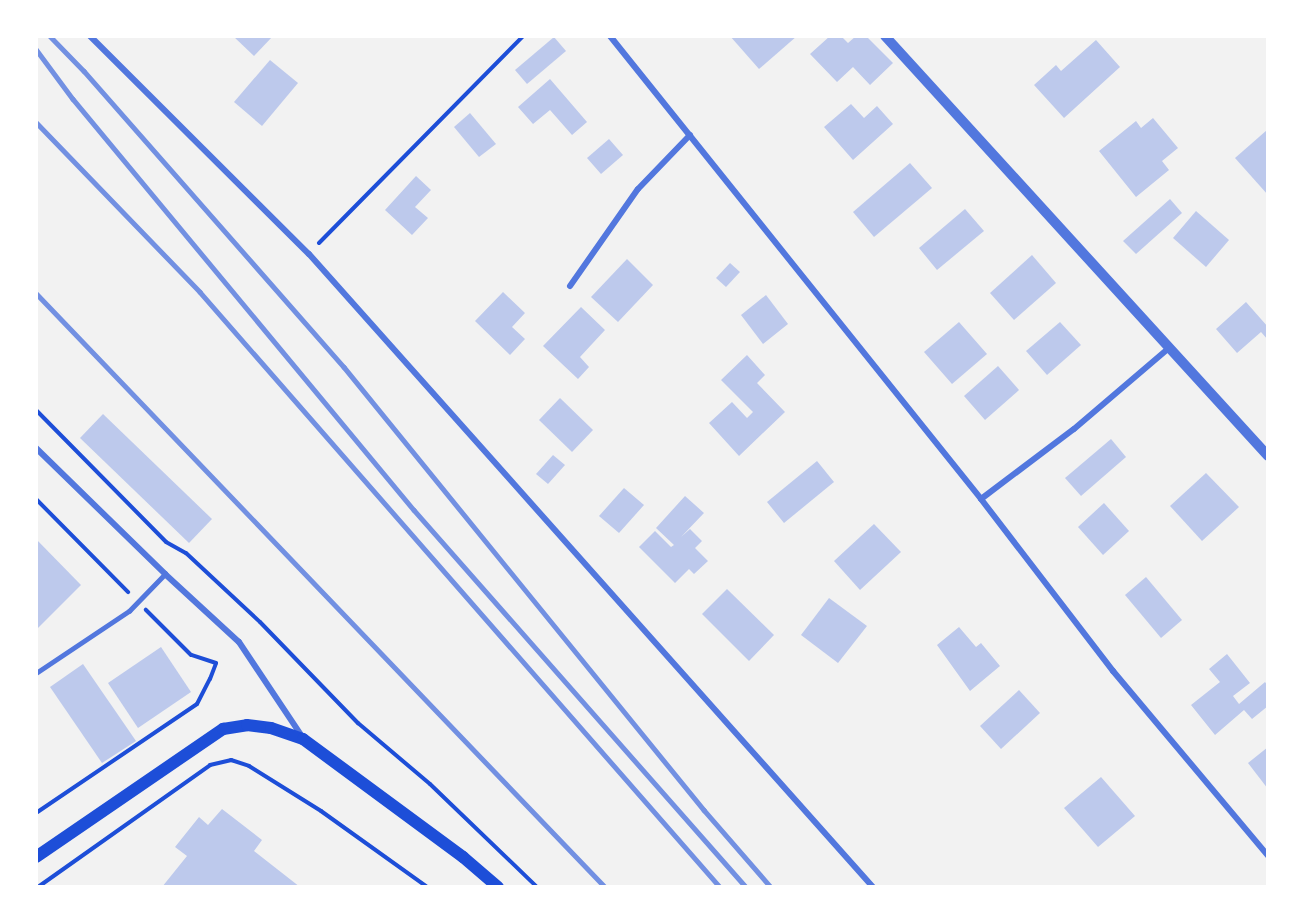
<!DOCTYPE html>
<style>
body{margin:0}
#map{position:relative;width:1304px;height:923px;overflow:hidden;background:#f2f2f2;font-family:"Roboto Condensed",sans-serif}
div>[style]{position:absolute}
[style*='--x']{left:calc(var(--x)*1px);top:calc(var(--y)*1px);width:calc(var(--w)*1px);rotate:calc(var(--a)*1deg)}
.building>*{inset:0;background:#bdc9ec}
.path>*{height:4px;margin:-2px;padding:0 2px;transform-origin:2px;border-radius:2px;background:#1d4ed8}
.service>*{height:4.5px;margin:-2.25px;padding:0 2.25px;transform-origin:2.25px;border-radius:2.25px;background:#5277de}
.minor>*{height:6px;margin:-3px;padding:0 3px;transform-origin:3px;border-radius:3px;background:#5277de}
.tertiary>*{height:10px;margin:-5px;padding:0 5px;transform-origin:5px;border-radius:5px;background:#5277de}
.secondary>*{height:12px;margin:-6px;padding:0 6px;transform-origin:6px;border-radius:6px;background:#1d4ed8}
.rail>*{height:4.5px;margin:-2.25px;padding:0 2.25px;transform-origin:2.25px;border-radius:2.25px;background:#7290e2}
span{translate:-50% -50%;white-space:nowrap;text-align:center;line-height:1.15;-webkit-text-stroke:4.5px #fff;paint-order:stroke}
.frame{position:absolute;inset:0;border:38px solid #fff;pointer-events:none}
</style>
<div id="map">
<div class="building">
<i style="clip-path:polygon(233px 36px,273px 36px,254px 56px)"></i>
<i style="clip-path:polygon(730px 36px,797px 36px,759px 69px)"></i>
<i style="clip-path:polygon(830px 36px,841px 36px,848px 43px,856px 36px,866px 36px,893px 63px,870px 85px,853px 67px,837px 82px,810px 54px)"></i>
<i style="clip-path:polygon(554px 37px,566px 51px,527px 84px,515px 70px)"></i>
<i style="clip-path:polygon(1096px 40px,1120px 67px,1064px 118px,1034px 85px,1056px 65px,1061px 71px)"></i>
<i style="clip-path:polygon(270px 60px,298px 83px,262px 126px,234px 102px)"></i>
<i style="clip-path:polygon(550px 79px,587px 122px,572px 135px,550px 110px,533px 124px,518px 107px)"></i>
<i style="clip-path:polygon(851px 104px,864px 118px,877px 106px,893px 124px,853px 160px,824px 127px)"></i>
<i style="clip-path:polygon(470px 113px,496px 144px,479px 157px,454px 127px)"></i>
<i style="clip-path:polygon(1153px 118px,1178px 148px,1162px 161px,1169px 170px,1136px 197px,1099px 151px,1136px 121px,1141px 128px)"></i>
<i style="clip-path:polygon(1267px 130px,1268px 131px,1268px 195px,1235px 158px)"></i>
<i style="clip-path:polygon(609px 139px,623px 155px,601px 174px,587px 158px)"></i>
<i style="clip-path:polygon(910px 163px,932px 188px,874px 237px,853px 212px)"></i>
<i style="clip-path:polygon(416px 176px,431px 190px,415px 207px,428px 218px,412px 235px,385px 210px)"></i>
<i style="clip-path:polygon(1170px 199px,1182px 213px,1136px 254px,1123px 241px)"></i>
<i style="clip-path:polygon(965px 209px,984px 231px,937px 270px,919px 248px)"></i>
<i style="clip-path:polygon(1196px 211px,1229px 240px,1206px 267px,1173px 238px)"></i>
<i style="clip-path:polygon(1032px 255px,1056px 283px,1014px 320px,990px 293px)"></i>
<i style="clip-path:polygon(627px 259px,653px 285px,618px 322px,591px 297px)"></i>
<i style="clip-path:polygon(730px 263px,740px 272px,726px 287px,716px 278px)"></i>
<i style="clip-path:polygon(503px 292px,525px 313px,512px 327px,525px 339px,510px 355px,475px 321px)"></i>
<i style="clip-path:polygon(766px 295px,788px 324px,763px 344px,741px 315px)"></i>
<i style="clip-path:polygon(1246px 302px,1268px 327px,1268px 340px,1261px 332px,1237px 353px,1216px 329px)"></i>
<i style="clip-path:polygon(581px 307px,605px 330px,580px 357px,589px 367px,578px 379px,543px 346px)"></i>
<i style="clip-path:polygon(959px 322px,987px 354px,952px 384px,924px 352px)"></i>
<i style="clip-path:polygon(1060px 322px,1081px 345px,1047px 375px,1026px 351px)"></i>
<i style="clip-path:polygon(747px 355px,765px 375px,757px 383px,785px 412px,739px 456px,709px 423px,732px 402px,747px 418px,753px 412px,721px 380px)"></i>
<i style="clip-path:polygon(998px 366px,1019px 390px,985px 420px,964px 396px)"></i>
<i style="clip-path:polygon(560px 398px,593px 430px,572px 452px,539px 420px)"></i>
<i style="clip-path:polygon(103px 414px,212px 519px,189px 543px,80px 438px)"></i>
<i style="clip-path:polygon(1111px 439px,1126px 457px,1081px 496px,1065px 478px)"></i>
<i style="clip-path:polygon(553px 455px,565px 465px,548px 484px,536px 474px)"></i>
<i style="clip-path:polygon(817px 461px,834px 482px,784px 523px,767px 502px)"></i>
<i style="clip-path:polygon(1206px 473px,1239px 507px,1202px 541px,1170px 506px)"></i>
<i style="clip-path:polygon(624px 488px,644px 505px,619px 533px,599px 516px)"></i>
<i style="clip-path:polygon(685px 496px,704px 513px,681px 537px,690px 529px,702px 541px,695px 548px,708px 561px,694px 574px,689px 569px,675px 583px,639px 547px,655px 531px,671px 547px,674px 545px,656px 528px)"></i>
<i style="clip-path:polygon(1104px 503px,1129px 531px,1103px 555px,1078px 527px)"></i>
<i style="clip-path:polygon(874px 524px,901px 552px,860px 590px,834px 561px)"></i>
<i style="clip-path:polygon(36px 539px,81px 585px,36px 630px)"></i>
<i style="clip-path:polygon(1146px 577px,1182px 620px,1161px 638px,1125px 595px)"></i>
<i style="clip-path:polygon(727px 589px,774px 635px,749px 661px,702px 614px)"></i>
<i style="clip-path:polygon(829px 598px,867px 626px,838px 663px,801px 635px)"></i>
<i style="clip-path:polygon(959px 627px,976px 647px,981px 643px,1000px 666px,970px 691px,937px 645px)"></i>
<i style="clip-path:polygon(161px 647px,191px 692px,138px 728px,108px 683px)"></i>
<i style="clip-path:polygon(1227px 654px,1250px 683px,1233px 696px,1239px 704px,1265px 682px,1268px 686px,1268px 706px,1252px 719px,1244px 710px,1215px 735px,1191px 705px,1220px 682px,1209px 669px)"></i>
<i style="clip-path:polygon(83px 664px,136px 741px,102px 763px,50px 687px)"></i>
<i style="clip-path:polygon(1019px 690px,1040px 713px,1001px 749px,980px 726px)"></i>
<i style="clip-path:polygon(1268px 747px,1268px 789px,1248px 763px)"></i>
<i style="clip-path:polygon(1101px 777px,1135px 816px,1098px 847px,1064px 808px)"></i>
<i style="clip-path:polygon(222px 809px,262px 840px,254px 851px,300px 887px,162px 887px,187px 856px,175px 847px,199px 817px,208px 825px)"></i>
</div>
<div class="path">
<i style="--x:319;--y:243;--w:291;--a:-45.4"></i>
<i style="--x:36;--y:410;--w:185;--a:45.4"></i>
<i style="--x:166;--y:542;--w:23;--a:29"></i>
<i style="--x:186;--y:553;--w:101;--a:43"></i>
<i style="--x:260;--y:622;--w:141;--a:45.9"></i>
<i style="--x:358;--y:723;--w:94;--a:40.3"></i>
<i style="--x:430;--y:784;--w:149;--a:43.9"></i>
<i style="--x:36;--y:499;--w:131;--a:45.3"></i>
<i style="--x:36;--y:813;--w:194;--a:-34.1"></i>
<i style="--x:197;--y:704;--w:28;--a:-63"></i>
<i style="--x:210;--y:679;--w:17;--a:-69"></i>
<i style="--x:216;--y:663;--w:26;--a:-162"></i>
<i style="--x:191;--y:655;--w:64;--a:-135"></i>
<i style="--x:38;--y:887;--w:211;--a:-35.3"></i>
<i style="--x:210;--y:765;--w:22;--a:-13"></i>
<i style="--x:231;--y:760;--w:19;--a:18"></i>
<i style="--x:249;--y:766;--w:85;--a:32"></i>
<i style="--x:321;--y:811;--w:130;--a:35.6"></i>
</div>
<div class="service">
<i style="--x:36;--y:673;--w:112;--a:-33.7"></i>
<i style="--x:129;--y:611;--w:52;--a:-45.8"></i>
</div>
<div class="minor">
<i style="--x:90;--y:36;--w:309;--a:44.9"></i>
<i style="--x:309;--y:254;--w:848;--a:48.3"></i>
<i style="--x:610;--y:36;--w:593;--a:51.29"></i>
<i style="--x:981;--y:499;--w:217;--a:52.5"></i>
<i style="--x:1113;--y:671;--w:241;--a:50"></i>
<i style="--x:570;--y:286;--w:118;--a:-55"></i>
<i style="--x:638;--y:189;--w:75;--a:-46.1"></i>
<i style="--x:36;--y:448;--w:180;--a:44.3"></i>
<i style="--x:165;--y:574;--w:100;--a:42.6"></i>
<i style="--x:239;--y:642;--w:115;--a:56.3"></i>
<i style="--x:981;--y:499;--w:116;--a:-37"></i>
<i style="--x:1074;--y:429;--w:126;--a:-40.5"></i>
</div>
<div class="tertiary">
<i style="--x:885;--y:36;--w:568;--a:47.64"></i>
</div>
<div class="secondary">
<i style="--x:36;--y:857;--w:227;--a:-34.4"></i>
<i style="--x:223;--y:729;--w:24;--a:-9"></i>
<i style="--x:247;--y:725;--w:24;--a:7"></i>
<i style="--x:271;--y:728;--w:34;--a:19"></i>
<i style="--x:303;--y:739;--w:199;--a:36.4"></i>
<i style="--x:463;--y:857;--w:46;--a:40.6"></i>
</div>
<div class="rail">
<i style="--x:50;--y:36;--w:49;--a:45.8"></i>
<i style="--x:84;--y:71;--w:394;--a:48.7"></i>
<i style="--x:344;--y:367;--w:571;--a:50.9"></i>
<i style="--x:704;--y:810;--w:102;--a:49"></i>
<i style="--x:36;--y:49;--w:62;--a:53.5"></i>
<i style="--x:73;--y:99;--w:534;--a:50.32"></i>
<i style="--x:414;--y:510;--w:502;--a:48.63"></i>
<i style="--x:36;--y:122;--w:236;--a:46"></i>
<i style="--x:200;--y:292;--w:790;--a:48.85"></i>
<i style="--x:36;--y:293;--w:823;--a:46.23"></i>
</div>
<div class="frame"></div>
</div>
